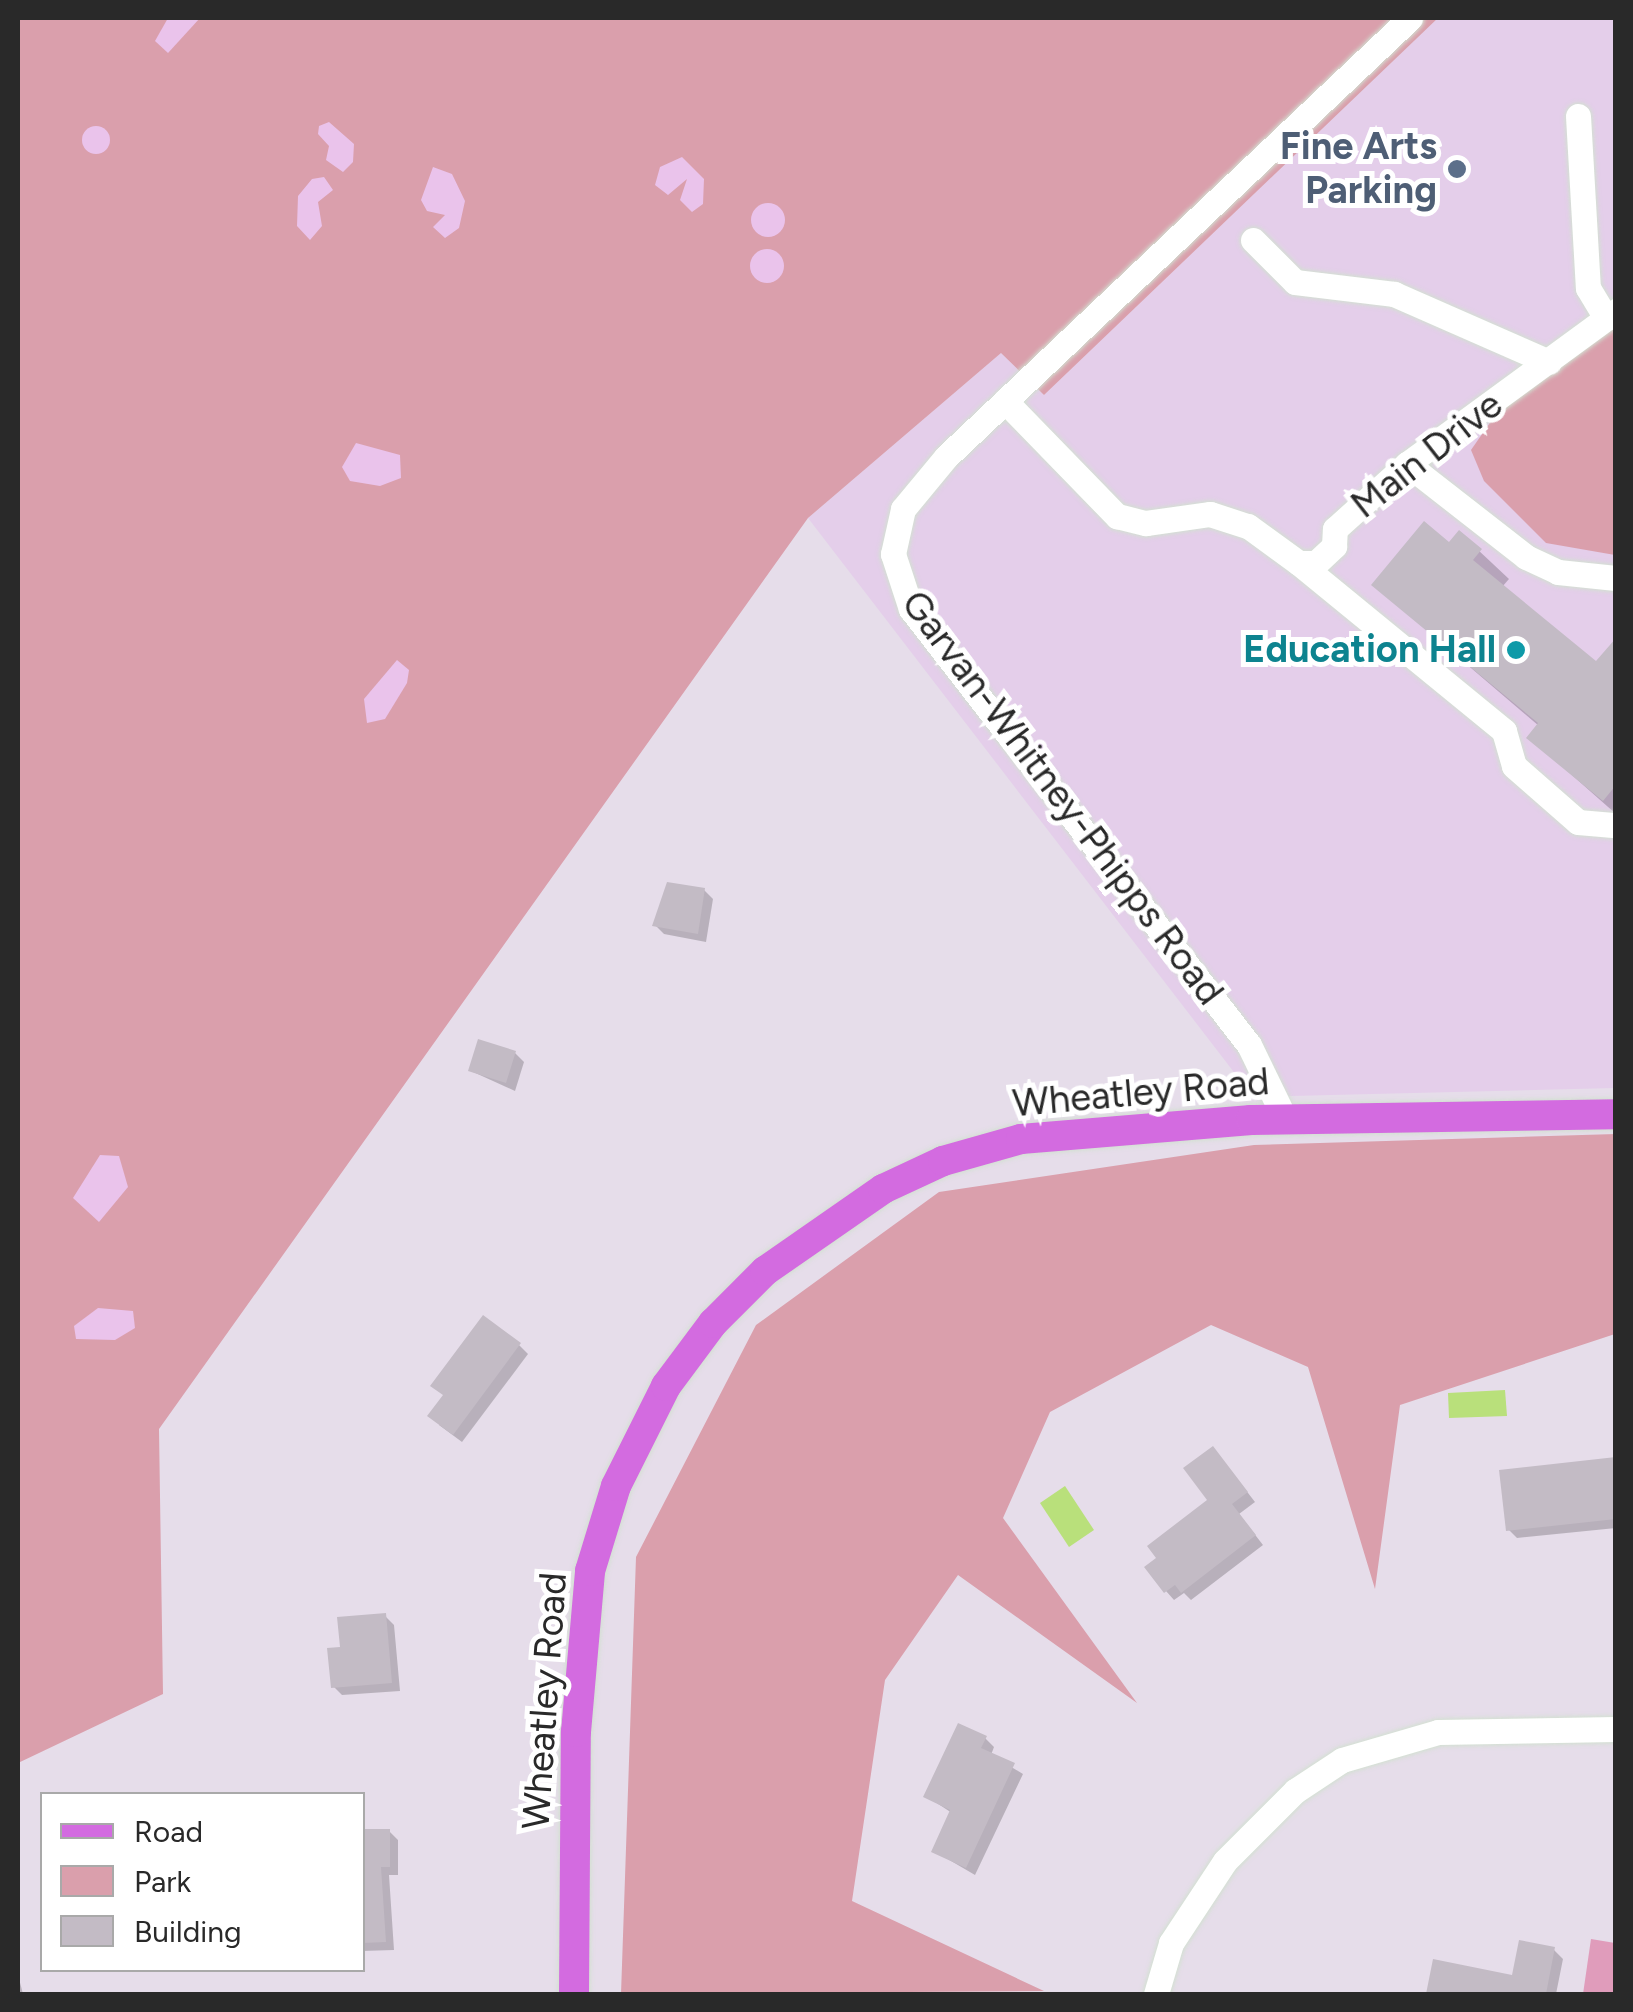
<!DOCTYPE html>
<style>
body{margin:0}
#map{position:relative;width:1633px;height:2012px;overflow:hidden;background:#e6ddea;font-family:Figtree,sans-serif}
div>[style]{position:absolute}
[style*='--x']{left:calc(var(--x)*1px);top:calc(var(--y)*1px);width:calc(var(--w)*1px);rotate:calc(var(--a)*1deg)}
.education>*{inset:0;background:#e4ceea}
.green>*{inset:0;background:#da9fac}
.sand>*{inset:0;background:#eac3eb}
.round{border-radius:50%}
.pitch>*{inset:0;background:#e09cbb}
.water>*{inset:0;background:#b9e07b}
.shadow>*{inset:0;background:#0003}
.building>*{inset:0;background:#c3bbc5}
.roads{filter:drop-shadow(0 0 2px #d3e0d2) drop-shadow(0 0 2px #d3e0d2)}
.minor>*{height:25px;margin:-12.5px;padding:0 12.5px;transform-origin:12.5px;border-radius:12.5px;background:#fff}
.major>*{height:30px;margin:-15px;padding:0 15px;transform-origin:15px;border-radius:15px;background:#d36be0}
.dots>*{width:28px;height:28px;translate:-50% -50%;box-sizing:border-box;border:5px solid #fff;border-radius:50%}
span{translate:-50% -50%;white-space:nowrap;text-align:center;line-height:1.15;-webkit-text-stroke:10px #fff;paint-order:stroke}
.service-label{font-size:38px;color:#4e5e75;font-weight:700}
.right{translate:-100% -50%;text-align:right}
.street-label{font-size:38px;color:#292929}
.culture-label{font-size:38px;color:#0d838f;font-weight:700}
.frame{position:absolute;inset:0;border:20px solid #292929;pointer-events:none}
.legend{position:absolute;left:40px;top:1792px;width:325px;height:180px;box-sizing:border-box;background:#fff;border:2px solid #a9a9a9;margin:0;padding:12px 18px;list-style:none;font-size:30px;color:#292929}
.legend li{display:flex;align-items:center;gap:20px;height:50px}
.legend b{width:50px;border:2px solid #a9a9a9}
</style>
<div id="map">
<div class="education">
<i style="clip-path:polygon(1438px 18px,1615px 18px,1615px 1088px,1253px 1097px,808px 518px,1001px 353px,1044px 395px)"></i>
</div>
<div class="green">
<i style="clip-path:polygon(18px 18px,1438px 18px,1044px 395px,1001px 353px,808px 518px,159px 1429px,163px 1694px,18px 1763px)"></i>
<i style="clip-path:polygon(1615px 326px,1615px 555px,1546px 543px,1484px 481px,1471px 450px,1496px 414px)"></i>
<i style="clip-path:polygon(1615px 1134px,1615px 1334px,1400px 1405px,1375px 1589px,1308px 1367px,1211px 1325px,1050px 1412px,1003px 1518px,1137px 1703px,958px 1575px,885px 1680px,852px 1901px,1044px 1991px,621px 1994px,636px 1557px,756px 1325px,939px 1192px,1254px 1145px)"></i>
</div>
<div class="sand">
<i style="clip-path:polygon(168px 18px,200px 18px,168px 53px,155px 41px)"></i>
<i style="clip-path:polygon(329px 122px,354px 144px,353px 162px,343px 172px,326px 160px,329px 146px,318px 134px,319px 126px)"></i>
<i class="round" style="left:82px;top:126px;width:28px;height:28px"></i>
<i style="clip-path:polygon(682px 157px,704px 179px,703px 204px,692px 212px,680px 200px,687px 179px,668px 195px,655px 185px,660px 167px)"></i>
<i style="clip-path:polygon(433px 167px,452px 174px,465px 201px,459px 228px,445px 238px,433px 227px,445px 215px,427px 211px,421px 200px)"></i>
<i style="clip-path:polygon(324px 177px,333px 190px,318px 202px,322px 226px,310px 240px,297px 226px,298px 196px,312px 179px)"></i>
<i class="round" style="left:751px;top:203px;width:34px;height:34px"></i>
<i class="round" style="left:750px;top:249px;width:34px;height:34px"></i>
<i style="clip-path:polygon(356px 443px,400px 455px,401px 478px,380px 486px,350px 481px,342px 467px)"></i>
<i style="clip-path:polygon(397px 660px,409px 670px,407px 683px,385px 719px,367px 723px,364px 699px)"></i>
<i style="clip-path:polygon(100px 1155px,119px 1156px,128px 1187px,99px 1222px,73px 1198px)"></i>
<i style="clip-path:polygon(98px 1308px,133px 1311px,135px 1328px,115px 1340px,76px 1339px,74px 1326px)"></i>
</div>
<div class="pitch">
<i style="clip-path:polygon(1591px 1939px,1615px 1943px,1615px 1994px,1583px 1994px)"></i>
</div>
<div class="water">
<i style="clip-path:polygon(1505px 1390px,1507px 1416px,1449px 1418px,1448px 1393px)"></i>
<i style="clip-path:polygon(1065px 1486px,1094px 1530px,1069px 1547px,1040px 1503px)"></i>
</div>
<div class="shadow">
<i style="clip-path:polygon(1460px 533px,1509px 579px,1502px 587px,1596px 665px,1616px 642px,1616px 814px,1530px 738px,1539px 726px,1374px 585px,1450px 545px)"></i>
<i style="clip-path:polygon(704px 890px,713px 899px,706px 942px,664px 934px,655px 925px)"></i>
<i style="clip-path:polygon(515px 1053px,524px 1062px,515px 1091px,471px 1071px)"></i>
<i style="clip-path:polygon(519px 1345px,528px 1354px,462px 1442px,439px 1425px,445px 1396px)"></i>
<i style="clip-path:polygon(1221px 1458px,1255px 1502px,1239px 1514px,1263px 1545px,1191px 1600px,1184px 1593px,1174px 1600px,1166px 1591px,1211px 1500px)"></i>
<i style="clip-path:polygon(1616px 1460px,1616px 1528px,1517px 1538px,1508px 1529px)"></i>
<i style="clip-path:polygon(385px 1616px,394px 1625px,400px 1691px,342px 1695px,333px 1686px,342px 1649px)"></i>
<i style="clip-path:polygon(985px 1738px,994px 1747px,991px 1755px,1023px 1774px,975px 1875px,934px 1851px,952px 1813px,926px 1796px)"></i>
<i style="clip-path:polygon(362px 1831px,389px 1831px,398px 1840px,398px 1875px,389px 1875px,394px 1950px,362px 1951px)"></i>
<i style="clip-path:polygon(1554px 1950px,1563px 1959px,1556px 1994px,1429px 1994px,1435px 1962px,1514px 1978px)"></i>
<i style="clip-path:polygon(18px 1975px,23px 1994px,18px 1994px)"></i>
</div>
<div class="building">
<i style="clip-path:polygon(1424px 521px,1449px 542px,1459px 530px,1482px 549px,1473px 560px,1596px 661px,1616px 638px,1616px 785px,1603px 801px,1526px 738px,1538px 723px,1371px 585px)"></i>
<i style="clip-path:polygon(667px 882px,705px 888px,698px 934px,652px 926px)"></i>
<i style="clip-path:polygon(478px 1039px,516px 1051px,506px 1083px,468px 1071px)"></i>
<i style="clip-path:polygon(483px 1315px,521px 1343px,453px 1435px,427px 1416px,443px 1395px,430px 1386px)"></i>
<i style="clip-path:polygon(1213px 1446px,1248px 1492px,1232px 1504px,1256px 1535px,1181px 1593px,1175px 1585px,1164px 1593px,1144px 1567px,1156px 1558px,1147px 1546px,1207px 1500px,1183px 1468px)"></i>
<i style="clip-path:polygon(1616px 1457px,1616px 1519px,1506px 1531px,1499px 1470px)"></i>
<i style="clip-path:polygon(386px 1613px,392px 1683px,331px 1688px,327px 1648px,340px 1647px,337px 1617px)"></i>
<i style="clip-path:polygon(958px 1723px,987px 1736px,981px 1748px,1015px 1763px,966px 1868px,931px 1852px,950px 1810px,923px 1797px)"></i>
<i style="clip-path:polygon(362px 1829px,390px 1829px,390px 1867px,381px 1867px,386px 1942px,362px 1943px)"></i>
<i style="clip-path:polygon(1519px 1940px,1555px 1947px,1546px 1994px,1426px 1994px,1433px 1959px,1512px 1975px)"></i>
</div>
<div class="roads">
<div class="minor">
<i style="--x:1578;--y:116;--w:172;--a:86.7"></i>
<i style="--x:1588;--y:288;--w:35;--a:59"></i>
<i style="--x:1253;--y:240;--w:59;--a:45"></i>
<i style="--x:1295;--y:282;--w:100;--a:6.9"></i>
<i style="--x:1394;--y:294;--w:169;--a:23.7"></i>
<i style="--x:1005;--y:401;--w:161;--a:45.8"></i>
<i style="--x:1117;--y:516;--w:30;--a:14"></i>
<i style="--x:1146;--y:523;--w:65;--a:-8"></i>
<i style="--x:1210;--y:514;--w:40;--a:18"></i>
<i style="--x:1248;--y:526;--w:63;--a:36"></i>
<i style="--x:1299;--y:563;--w:17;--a:0"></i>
<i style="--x:1316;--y:563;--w:25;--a:-43"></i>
<i style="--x:1334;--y:546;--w:17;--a:-87"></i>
<i style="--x:1335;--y:529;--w:97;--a:-42.1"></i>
<i style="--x:1407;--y:464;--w:259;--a:-36.2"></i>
<i style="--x:1407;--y:464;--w:151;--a:38"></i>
<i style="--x:1526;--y:557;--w:35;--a:25"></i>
<i style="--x:1558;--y:572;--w:58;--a:5.9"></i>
<i style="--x:1299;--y:563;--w:265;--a:39.3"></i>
<i style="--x:1504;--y:731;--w:36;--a:74"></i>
<i style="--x:1514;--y:766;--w:85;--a:41.2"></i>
<i style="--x:1578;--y:822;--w:38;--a:5"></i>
<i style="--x:1285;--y:1119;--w:82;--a:-115.9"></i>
<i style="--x:1249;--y:1045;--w:552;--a:-127.78"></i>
<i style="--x:911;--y:609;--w:58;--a:-108.1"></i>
<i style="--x:893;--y:554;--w:46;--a:-77.5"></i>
<i style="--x:903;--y:509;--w:67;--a:-50.4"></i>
<i style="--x:946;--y:457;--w:639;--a:-43.41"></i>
<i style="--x:1156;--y:1994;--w:53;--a:-73.6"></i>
<i style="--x:1171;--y:1943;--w:98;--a:-56.6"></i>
<i style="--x:1225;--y:1861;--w:99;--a:-45"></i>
<i style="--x:1295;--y:1791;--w:56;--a:-33.4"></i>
<i style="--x:1342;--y:1760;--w:100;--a:-16.3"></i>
<i style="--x:1438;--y:1732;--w:178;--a:-1"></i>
</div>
<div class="major">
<i style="--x:574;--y:1994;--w:262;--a:-89.6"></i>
<i style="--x:576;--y:1732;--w:162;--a:-85"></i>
<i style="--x:590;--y:1571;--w:89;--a:-73"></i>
<i style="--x:616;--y:1486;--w:112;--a:-63.4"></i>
<i style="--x:666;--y:1386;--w:79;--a:-53.3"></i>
<i style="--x:713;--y:1323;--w:74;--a:-45"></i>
<i style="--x:765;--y:1271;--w:144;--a:-34.8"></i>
<i style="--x:883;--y:1189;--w:66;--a:-25"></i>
<i style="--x:943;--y:1161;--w:81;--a:-15.8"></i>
<i style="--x:1021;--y:1139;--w:231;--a:-4.7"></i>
<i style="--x:1251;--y:1120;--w:365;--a:-0.9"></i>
</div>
</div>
<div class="dots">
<i style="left:1457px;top:169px;background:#5c6f8a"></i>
<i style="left:1516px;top:650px;background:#0f9aa8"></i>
</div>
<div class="service-label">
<span class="right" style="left:1437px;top:169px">Fine Arts<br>Parking</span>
</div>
<div class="street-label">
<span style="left:1427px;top:455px;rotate:-38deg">Main Drive</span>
<span style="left:1062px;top:798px;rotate:53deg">Garvan-Whitney-Phipps Road</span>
<span style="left:1141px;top:1093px;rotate:-5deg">Wheatley Road</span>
<span style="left:545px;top:1701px;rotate:-86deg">Wheatley Road</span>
</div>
<div class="culture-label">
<span class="right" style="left:1496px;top:650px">Education Hall</span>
</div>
<div class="frame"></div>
<ul class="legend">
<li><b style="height:12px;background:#d36be0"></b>Road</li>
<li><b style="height:28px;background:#da9fac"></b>Park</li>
<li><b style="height:28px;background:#c3bbc5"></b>Building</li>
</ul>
</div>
